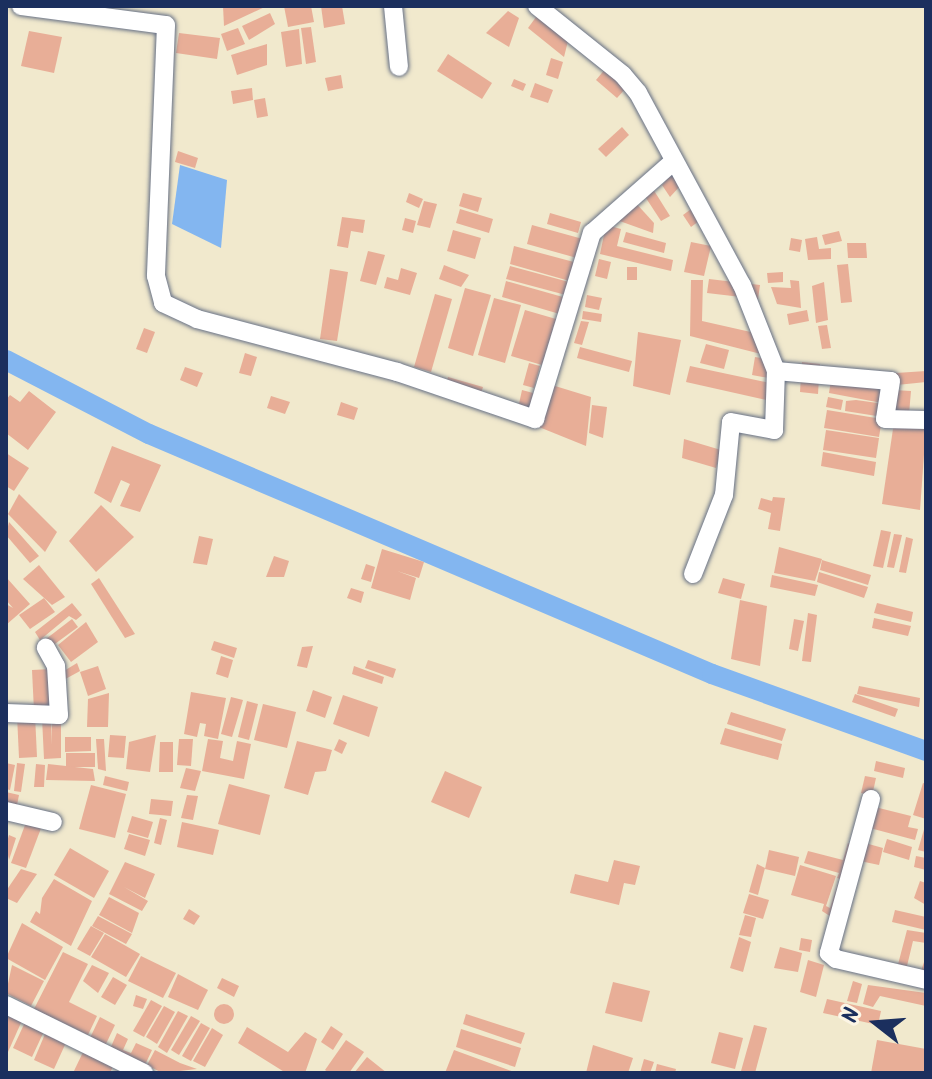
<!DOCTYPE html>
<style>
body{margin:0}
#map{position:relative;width:932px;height:1079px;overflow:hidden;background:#f1e9cd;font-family:Kalam,sans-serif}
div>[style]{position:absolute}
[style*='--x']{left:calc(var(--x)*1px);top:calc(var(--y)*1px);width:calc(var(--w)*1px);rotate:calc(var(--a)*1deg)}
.water>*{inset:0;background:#83b6f0}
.canal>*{height:20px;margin:-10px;padding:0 10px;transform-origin:10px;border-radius:10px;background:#83b6f0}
.building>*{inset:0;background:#e8ae97}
.round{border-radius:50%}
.roads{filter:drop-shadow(0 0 2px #667085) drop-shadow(0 0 2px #667085)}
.minor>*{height:18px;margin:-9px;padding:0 9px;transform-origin:9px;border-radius:9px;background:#fff}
span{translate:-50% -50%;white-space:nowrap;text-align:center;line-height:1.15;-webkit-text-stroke:7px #fcf5e5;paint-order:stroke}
.frame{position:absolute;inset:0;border:8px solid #1b2f5e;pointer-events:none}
.north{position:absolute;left:836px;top:983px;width:80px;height:80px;-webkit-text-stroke:6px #fcf5e5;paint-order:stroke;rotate:287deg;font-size:22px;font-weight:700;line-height:32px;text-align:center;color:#1b2f5e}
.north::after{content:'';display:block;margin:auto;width:28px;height:36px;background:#1b2f5e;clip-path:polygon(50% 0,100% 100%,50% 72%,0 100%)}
</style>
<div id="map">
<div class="water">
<i style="clip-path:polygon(180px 165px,227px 180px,221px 248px,172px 224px)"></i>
</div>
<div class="canal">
<i style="--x:6;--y:360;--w:161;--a:27.4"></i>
<i style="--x:149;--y:434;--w:612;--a:23.09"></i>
<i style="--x:712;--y:674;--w:227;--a:19.8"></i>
</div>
<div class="building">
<i style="clip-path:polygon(223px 6px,267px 6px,224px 26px)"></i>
<i style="clip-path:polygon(284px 6px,311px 6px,314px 22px,288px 27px)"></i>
<i style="clip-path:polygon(321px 6px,342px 6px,345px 24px,324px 28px)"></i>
<i style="clip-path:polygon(508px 11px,519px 18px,509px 47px,486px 33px)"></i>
<i style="clip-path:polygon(270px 13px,275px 24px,249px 40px,242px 26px)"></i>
<i style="clip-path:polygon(539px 13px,569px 37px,564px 57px,528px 28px)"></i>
<i style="clip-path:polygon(311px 27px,316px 62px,306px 64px,301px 28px)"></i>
<i style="clip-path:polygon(238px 28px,245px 44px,227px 51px,221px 34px)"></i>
<i style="clip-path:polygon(299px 29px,302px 64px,286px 67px,281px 32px)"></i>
<i style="clip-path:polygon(29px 31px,62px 37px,54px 73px,21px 66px)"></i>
<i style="clip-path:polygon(179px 33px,220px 38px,217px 59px,176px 53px)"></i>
<i style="clip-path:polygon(267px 44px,267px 65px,237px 75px,231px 55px)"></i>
<i style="clip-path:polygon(448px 54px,492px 83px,482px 99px,437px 71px)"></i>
<i style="clip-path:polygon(551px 58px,563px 62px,558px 79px,546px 75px)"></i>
<i style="clip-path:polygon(606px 68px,627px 87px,617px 98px,596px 80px)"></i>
<i style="clip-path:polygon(341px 75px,343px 88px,328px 91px,325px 78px)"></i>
<i style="clip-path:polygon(514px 79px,526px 84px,523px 91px,511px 86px)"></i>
<i style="clip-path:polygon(535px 83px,553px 90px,548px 103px,530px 97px)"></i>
<i style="clip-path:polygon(252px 88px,253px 100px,233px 104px,231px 91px)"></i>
<i style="clip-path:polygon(265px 98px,268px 116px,257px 118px,254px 100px)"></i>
<i style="clip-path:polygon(622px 127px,629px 135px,606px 157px,598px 149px)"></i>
<i style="clip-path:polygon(178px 151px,198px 158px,195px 168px,175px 162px)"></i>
<i style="clip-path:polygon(683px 162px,692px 173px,670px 197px,662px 185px)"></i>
<i style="clip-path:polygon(653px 189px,670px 216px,661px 221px,644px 195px)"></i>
<i style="clip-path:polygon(409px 193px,423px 199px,419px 208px,406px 202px)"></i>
<i style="clip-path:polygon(463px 193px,482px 198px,478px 212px,459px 206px)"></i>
<i style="clip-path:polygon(424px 201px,437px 204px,430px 228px,417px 225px)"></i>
<i style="clip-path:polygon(634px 201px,654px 223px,653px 233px,614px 219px)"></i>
<i style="clip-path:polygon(702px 201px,710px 213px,691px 227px,683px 215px)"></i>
<i style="clip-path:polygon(460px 209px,493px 219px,489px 233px,456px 223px)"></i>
<i style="clip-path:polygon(550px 213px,581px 222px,578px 233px,547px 224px)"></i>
<i style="clip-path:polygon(342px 217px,365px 220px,363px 233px,351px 231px,348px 248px,337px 246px)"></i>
<i style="clip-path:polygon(405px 218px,416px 221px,413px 233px,402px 230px)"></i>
<i style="clip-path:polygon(532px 225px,590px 241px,584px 260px,527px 244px)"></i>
<i style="clip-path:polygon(606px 225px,621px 229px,617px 246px,673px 260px,671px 271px,600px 254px)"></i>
<i style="clip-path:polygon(453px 230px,481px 238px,475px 259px,447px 251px)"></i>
<i style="clip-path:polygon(839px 231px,842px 241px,825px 245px,822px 235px)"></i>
<i style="clip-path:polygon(626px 232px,666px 243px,664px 253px,623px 242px)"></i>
<i style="clip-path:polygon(817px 237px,819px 249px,831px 248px,831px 259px,808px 260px,805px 239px)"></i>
<i style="clip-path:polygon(791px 238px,802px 240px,800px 252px,789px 250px)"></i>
<i style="clip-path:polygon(691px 242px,711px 246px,704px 276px,684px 272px)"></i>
<i style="clip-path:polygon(847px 243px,866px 243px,867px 258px,848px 258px)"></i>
<i style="clip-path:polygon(514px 246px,585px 265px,580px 284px,510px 264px)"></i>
<i style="clip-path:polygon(368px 251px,385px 255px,376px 285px,360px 281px)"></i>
<i style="clip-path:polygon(599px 259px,611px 262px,607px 279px,595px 276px)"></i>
<i style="clip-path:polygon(848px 264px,852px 302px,841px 303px,837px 265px)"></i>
<i style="clip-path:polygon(444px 265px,469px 275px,461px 287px,439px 279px)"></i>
<i style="clip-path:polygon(510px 266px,580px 285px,577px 298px,506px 279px)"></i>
<i style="clip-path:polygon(627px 267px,637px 267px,637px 280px,627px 280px)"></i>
<i style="clip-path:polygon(401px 268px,417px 273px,410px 295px,384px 288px,387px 277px,398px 280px)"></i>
<i style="clip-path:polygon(330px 269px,348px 272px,337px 341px,320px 339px)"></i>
<i style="clip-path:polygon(783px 272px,783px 282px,768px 283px,767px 273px)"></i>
<i style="clip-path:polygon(709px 279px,760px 285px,758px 299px,707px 293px)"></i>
<i style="clip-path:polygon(691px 280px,703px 280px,702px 321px,773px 337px,769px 356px,690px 336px)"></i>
<i style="clip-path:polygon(790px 280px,799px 281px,801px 308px,777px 304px,771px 287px,791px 288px)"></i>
<i style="clip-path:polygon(506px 281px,577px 301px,573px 318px,502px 297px)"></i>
<i style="clip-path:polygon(824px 282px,828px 320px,816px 323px,812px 286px)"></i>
<i style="clip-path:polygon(465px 288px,491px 295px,473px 356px,448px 348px)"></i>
<i style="clip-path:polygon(435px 294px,452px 299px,431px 372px,414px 367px)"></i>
<i style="clip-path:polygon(587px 295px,602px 298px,599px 310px,585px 307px)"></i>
<i style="clip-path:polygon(494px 298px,521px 305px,505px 363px,478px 355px)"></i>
<i style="clip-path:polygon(525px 310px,556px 319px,542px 365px,511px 356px)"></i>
<i style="clip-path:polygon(807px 310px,809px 321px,789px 325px,787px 314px)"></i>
<i style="clip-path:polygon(583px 311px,602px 314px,601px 322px,582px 319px)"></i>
<i style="clip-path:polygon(581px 321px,589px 322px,582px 345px,574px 343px)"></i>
<i style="clip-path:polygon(827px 325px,831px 348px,822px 349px,818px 326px)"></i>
<i style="clip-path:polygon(144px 328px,155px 332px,147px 353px,136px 349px)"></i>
<i style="clip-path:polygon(638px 332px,681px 340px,670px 395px,633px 386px)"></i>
<i style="clip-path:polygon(706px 344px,729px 350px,724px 369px,700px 363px)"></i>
<i style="clip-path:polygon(580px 347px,632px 361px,629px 372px,577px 358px)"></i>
<i style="clip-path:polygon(245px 353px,257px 357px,251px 376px,239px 373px)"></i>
<i style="clip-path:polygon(755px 357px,783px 362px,780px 380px,752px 375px)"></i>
<i style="clip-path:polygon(802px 362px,820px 364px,818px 394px,800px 392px)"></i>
<i style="clip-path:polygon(529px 363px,540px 366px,534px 388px,523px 385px)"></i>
<i style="clip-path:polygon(690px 366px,784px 386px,780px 403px,686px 382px)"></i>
<i style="clip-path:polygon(185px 367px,203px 373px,197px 387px,180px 380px)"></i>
<i style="clip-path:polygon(926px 371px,926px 382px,897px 385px,896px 373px)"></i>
<i style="clip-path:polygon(448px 377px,483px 387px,479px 400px,444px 389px)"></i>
<i style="clip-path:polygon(831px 380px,885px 390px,882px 403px,829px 393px)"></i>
<i style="clip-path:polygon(542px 382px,591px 397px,586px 446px,529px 423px)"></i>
<i style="clip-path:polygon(522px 390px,533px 393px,528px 416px,517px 413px)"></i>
<i style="clip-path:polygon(894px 390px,911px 391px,909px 414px,893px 413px)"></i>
<i style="clip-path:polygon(29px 391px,56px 412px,28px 450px,6px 433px,6px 400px,10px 395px,20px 402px)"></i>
<i style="clip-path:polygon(271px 396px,290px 402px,285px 414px,267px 408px)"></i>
<i style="clip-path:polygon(828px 397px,843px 400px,841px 410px,826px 407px)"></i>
<i style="clip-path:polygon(856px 400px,885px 404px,883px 417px,845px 411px,846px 401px)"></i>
<i style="clip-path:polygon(341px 402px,358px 408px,354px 420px,337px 415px)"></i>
<i style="clip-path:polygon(592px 405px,607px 407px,603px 438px,589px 433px)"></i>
<i style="clip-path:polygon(827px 410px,882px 419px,879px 437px,824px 428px)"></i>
<i style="clip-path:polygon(894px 422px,926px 427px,920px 510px,882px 504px)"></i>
<i style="clip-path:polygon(826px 430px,879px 438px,876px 458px,823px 450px)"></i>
<i style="clip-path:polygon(684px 439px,721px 450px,716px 468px,682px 458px)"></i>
<i style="clip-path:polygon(112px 446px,161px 465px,140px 512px,120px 506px,130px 484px,121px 480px,111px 503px,94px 493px)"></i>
<i style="clip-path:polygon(823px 452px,876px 462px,874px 476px,821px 466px)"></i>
<i style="clip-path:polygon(6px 453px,29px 468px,14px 491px,6px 486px)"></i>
<i style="clip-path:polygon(19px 494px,57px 532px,45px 552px,8px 514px)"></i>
<i style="clip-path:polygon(773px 497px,785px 498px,780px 531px,768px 529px,771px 513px,758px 509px,761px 498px,772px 501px)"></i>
<i style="clip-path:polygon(101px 505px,134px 537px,96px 572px,69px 541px)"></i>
<i style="clip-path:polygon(9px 522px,39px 556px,30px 563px,6px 535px)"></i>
<i style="clip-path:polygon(881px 530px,891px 532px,883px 568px,873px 566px)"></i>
<i style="clip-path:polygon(894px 534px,902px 535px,894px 568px,887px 567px)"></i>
<i style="clip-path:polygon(199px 536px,213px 539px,207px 565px,193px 563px)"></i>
<i style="clip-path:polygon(906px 537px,913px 539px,906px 573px,899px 572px)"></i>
<i style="clip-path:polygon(779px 547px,822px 559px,815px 581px,774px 573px)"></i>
<i style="clip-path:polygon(382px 549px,424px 562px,419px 578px,397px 571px,416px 578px,410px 600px,371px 588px)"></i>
<i style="clip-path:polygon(274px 556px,289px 561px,284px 577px,266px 577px)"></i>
<i style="clip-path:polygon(822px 560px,871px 575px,868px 585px,820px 570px)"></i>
<i style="clip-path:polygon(366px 564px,375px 567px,371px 582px,361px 579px)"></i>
<i style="clip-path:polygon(39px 565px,65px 597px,52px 605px,23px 579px)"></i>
<i style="clip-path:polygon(819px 572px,868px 587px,864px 598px,817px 582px)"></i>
<i style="clip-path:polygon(772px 575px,818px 585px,815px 596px,770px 587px)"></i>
<i style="clip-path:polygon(6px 577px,30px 604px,6px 625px,6px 604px,13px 608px,6px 600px)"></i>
<i style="clip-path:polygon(99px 578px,135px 634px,125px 638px,91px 584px)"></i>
<i style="clip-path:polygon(723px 578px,745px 584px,741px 599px,718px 593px)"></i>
<i style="clip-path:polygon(351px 588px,364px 592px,361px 603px,347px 598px)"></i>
<i style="clip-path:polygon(44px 598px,55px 612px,30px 629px,19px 615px)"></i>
<i style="clip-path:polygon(740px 600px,767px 606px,760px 666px,731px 659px)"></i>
<i style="clip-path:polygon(72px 603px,82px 615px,76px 620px,69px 616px,40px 640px,35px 632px)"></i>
<i style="clip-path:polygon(877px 603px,913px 612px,911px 622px,874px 613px)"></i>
<i style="clip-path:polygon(808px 613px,817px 615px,811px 662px,802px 661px)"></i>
<i style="clip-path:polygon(874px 618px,911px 626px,908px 636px,872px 628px)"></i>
<i style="clip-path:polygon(72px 619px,78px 627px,48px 649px,42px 642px)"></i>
<i style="clip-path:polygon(794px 619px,804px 621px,798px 651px,789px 649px)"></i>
<i style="clip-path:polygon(86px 622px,98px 642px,71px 662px,58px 645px)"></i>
<i style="clip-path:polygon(214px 641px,237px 648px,234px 658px,211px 650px)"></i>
<i style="clip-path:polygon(313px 646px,307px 668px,297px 666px,302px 647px)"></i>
<i style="clip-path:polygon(221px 656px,233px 660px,228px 678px,216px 674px)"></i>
<i style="clip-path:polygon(368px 660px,396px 669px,393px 678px,365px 668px)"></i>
<i style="clip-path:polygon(77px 663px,80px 671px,60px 682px,59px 674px)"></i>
<i style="clip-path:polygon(98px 666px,106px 689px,88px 696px,80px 672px)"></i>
<i style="clip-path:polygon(354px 666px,384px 677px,382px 684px,352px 674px)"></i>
<i style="clip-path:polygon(52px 669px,54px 710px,34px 711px,32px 670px)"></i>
<i style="clip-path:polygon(859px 686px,920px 698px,919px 707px,857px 694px)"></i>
<i style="clip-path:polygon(313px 690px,332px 697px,325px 718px,306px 711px)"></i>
<i style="clip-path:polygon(191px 692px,226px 698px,218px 739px,204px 736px,206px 724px,200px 723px,197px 737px,184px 734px)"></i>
<i style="clip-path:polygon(109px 693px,108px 727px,87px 727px,88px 699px)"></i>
<i style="clip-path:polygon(855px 694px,898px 709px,895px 717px,852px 702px)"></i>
<i style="clip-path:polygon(343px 695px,378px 707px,369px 737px,333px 724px)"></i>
<i style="clip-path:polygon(231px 697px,243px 700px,232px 737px,221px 734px)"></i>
<i style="clip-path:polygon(247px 701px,258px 704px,249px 740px,238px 737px)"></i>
<i style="clip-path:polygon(263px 704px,296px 712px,287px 748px,254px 740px)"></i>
<i style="clip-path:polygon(731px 712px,786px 729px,782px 741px,727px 724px)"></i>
<i style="clip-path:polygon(17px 715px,35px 715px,37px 757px,19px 758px)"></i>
<i style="clip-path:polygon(51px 717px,52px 745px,52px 719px,61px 719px,61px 758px,44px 759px,42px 718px)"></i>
<i style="clip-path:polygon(725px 728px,782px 744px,778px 760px,720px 744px)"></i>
<i style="clip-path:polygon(110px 735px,126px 736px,124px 758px,108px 757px)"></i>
<i style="clip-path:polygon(156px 735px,150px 772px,126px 769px,129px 742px)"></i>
<i style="clip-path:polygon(65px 737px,91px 737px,91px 751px,65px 752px)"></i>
<i style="clip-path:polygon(96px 739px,104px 739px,106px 771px,98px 769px)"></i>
<i style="clip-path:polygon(179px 739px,193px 739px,191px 766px,177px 765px)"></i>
<i style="clip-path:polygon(208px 739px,223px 741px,220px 758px,233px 761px,237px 741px,251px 744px,244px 779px,202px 771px)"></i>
<i style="clip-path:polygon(339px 739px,347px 743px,342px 754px,334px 750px)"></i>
<i style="clip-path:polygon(297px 741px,332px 750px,326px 771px,315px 772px,308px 795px,284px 788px)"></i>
<i style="clip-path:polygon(160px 742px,173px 742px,173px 772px,159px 772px)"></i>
<i style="clip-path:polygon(66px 753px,95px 753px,95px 767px,66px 767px)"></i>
<i style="clip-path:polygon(876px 761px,905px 768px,903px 778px,874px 771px)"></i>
<i style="clip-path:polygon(6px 763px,15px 765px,10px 790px,6px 789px)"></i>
<i style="clip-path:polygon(17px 763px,25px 764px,21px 792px,14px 791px)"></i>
<i style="clip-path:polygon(36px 764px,45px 765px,44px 787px,34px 787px)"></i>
<i style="clip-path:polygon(48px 764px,93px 769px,95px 781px,46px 780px)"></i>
<i style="clip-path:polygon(186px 768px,201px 771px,195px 791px,180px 788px)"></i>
<i style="clip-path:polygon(445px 771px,482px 787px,469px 818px,431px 802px)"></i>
<i style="clip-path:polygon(105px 776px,129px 782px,127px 791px,103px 785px)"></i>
<i style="clip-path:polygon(865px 776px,876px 778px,872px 796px,861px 793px)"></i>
<i style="clip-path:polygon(923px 783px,926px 784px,926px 819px,913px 815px)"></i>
<i style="clip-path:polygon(229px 784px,270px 795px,260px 835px,218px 824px)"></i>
<i style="clip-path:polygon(91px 785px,126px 794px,115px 838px,79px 829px)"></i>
<i style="clip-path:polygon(6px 792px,19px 795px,16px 810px,6px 808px)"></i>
<i style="clip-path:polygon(187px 795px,198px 796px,193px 820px,181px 818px)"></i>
<i style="clip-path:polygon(151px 799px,173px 801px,171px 816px,149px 814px)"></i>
<i style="clip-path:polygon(871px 806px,911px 816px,908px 827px,918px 829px,915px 840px,866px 827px)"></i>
<i style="clip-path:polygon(132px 816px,153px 822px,148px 838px,127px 832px)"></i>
<i style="clip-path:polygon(28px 817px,43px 823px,26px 868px,11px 863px)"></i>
<i style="clip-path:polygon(160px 818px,167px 820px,161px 845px,154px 843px)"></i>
<i style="clip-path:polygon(182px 822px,219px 830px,213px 855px,177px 847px)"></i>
<i style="clip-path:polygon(925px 826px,926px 826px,926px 852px,918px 850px)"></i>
<i style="clip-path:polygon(129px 834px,150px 840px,145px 856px,124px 849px)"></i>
<i style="clip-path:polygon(9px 835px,16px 838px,9px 860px,6px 845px)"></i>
<i style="clip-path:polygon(887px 839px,912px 847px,909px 860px,883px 852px)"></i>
<i style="clip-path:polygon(848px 843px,855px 846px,845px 880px,837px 878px,839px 873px,804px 863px,808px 851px,843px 860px)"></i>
<i style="clip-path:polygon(865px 843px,883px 848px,879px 865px,860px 861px)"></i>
<i style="clip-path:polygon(70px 848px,109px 871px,94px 898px,54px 875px)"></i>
<i style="clip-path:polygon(769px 850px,799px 857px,795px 876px,765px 869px)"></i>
<i style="clip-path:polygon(916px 856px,926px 858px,926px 870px,914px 867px)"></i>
<i style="clip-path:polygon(614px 860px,640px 866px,635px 885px,624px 883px,619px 905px,570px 893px,575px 874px,608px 882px)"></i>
<i style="clip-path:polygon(125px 862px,155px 874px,145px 898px,124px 887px,148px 901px,142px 911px,109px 894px)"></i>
<i style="clip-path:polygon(757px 864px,765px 868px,758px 895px,749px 892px)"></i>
<i style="clip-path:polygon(800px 865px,836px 876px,826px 906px,830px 908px,839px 881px,847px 883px,836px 920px,822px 911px,824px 904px,791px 895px)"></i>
<i style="clip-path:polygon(21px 869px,37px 874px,17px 903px,6px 898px,6px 891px)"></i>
<i style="clip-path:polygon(54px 879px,92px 901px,71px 946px,30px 922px,36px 911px,40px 914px,42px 898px)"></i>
<i style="clip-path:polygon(920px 881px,926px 883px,926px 905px,914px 898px)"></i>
<i style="clip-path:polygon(749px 894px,769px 900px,763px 919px,743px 913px)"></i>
<i style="clip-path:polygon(109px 897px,139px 913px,132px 933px,99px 915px)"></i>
<i style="clip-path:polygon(189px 909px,200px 916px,194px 925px,183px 919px)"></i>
<i style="clip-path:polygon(895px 910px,926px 917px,926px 930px,892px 922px)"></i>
<i style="clip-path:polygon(745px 915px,756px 918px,751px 937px,739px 935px)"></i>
<i style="clip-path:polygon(98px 916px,132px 934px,126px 944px,92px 926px)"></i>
<i style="clip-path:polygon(22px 923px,63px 947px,45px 980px,6px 958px)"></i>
<i style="clip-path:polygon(91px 926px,104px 933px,90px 956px,77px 949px)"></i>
<i style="clip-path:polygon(907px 930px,926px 933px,926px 943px,913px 941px,907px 966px,921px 971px,926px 956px,926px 977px,896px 972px)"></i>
<i style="clip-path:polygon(105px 934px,140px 954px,126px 977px,91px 957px)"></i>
<i style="clip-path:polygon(739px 937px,751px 942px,743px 972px,730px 968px)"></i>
<i style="clip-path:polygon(801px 938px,812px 940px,810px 952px,799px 950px)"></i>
<i style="clip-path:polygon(780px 947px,802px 953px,798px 972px,774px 968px)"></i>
<i style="clip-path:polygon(63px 952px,88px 964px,69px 1002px,97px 1016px,88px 1035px,34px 1009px)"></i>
<i style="clip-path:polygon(141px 956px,176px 973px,163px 998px,128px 981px)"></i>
<i style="clip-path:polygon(808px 960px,824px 965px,816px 997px,800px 992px)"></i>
<i style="clip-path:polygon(12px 965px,44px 981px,31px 1006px,6px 993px)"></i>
<i style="clip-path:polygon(92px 965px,109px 973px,98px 993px,83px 981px)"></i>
<i style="clip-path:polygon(178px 974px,208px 990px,198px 1010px,168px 997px)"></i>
<i style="clip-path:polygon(113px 977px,127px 985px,115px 1005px,101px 997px)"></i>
<i style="clip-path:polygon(222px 978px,239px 986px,234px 997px,217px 988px)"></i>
<i style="clip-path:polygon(853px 981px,862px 984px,857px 1003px,847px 1001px)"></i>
<i style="clip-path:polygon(613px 982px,650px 991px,642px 1022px,605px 1013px)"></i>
<i style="clip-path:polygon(868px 985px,926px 993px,926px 1006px,880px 996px,873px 1007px,863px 1004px)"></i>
<i style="clip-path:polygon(136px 995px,147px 999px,143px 1009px,133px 1006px)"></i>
<i style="clip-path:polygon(827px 999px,881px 1011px,878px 1025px,823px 1013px)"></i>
<i style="clip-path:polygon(151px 1000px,162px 1006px,144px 1037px,133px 1031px)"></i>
<i class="round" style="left:214px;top:1004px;width:20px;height:20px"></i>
<i style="clip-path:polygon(164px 1006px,175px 1012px,157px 1044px,146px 1037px)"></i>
<i style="clip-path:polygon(6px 1008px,24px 1016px,8px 1052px,6px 1051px)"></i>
<i style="clip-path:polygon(178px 1011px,188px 1016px,167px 1053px,158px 1047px)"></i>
<i style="clip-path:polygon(466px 1014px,525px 1033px,521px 1044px,463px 1024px)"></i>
<i style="clip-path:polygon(191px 1016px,200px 1021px,179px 1055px,171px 1050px)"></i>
<i style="clip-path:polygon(100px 1017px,115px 1025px,104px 1048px,89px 1040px)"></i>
<i style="clip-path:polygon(27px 1018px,46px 1027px,32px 1057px,13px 1048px)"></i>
<i style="clip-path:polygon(201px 1023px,210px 1028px,191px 1061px,182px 1056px)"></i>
<i style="clip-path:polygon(754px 1025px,767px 1028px,755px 1073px,749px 1073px,741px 1071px)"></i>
<i style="clip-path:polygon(331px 1026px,343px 1034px,333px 1050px,321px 1042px)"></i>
<i style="clip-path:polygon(48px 1027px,69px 1036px,54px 1069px,34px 1060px)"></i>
<i style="clip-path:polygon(247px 1027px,288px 1052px,305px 1032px,317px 1039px,305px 1073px,286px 1073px,238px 1043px)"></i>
<i style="clip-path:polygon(212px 1028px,223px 1035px,205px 1067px,193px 1061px)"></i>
<i style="clip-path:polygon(461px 1029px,521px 1048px,515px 1067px,456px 1047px)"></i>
<i style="clip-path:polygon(719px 1032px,743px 1038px,735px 1069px,711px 1063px)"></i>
<i style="clip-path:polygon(117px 1033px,128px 1039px,123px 1050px,131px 1053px,136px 1043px,152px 1050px,145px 1065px,110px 1049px)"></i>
<i style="clip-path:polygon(346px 1040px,364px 1052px,349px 1073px,329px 1073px,325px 1070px)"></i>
<i style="clip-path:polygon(877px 1040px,926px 1049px,924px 1073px,871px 1073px)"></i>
<i style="clip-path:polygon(593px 1045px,633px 1058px,628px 1073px,586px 1073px)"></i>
<i style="clip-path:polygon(85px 1048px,115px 1062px,110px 1073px,73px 1073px)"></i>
<i style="clip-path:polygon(155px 1050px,180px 1063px,197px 1069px,162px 1073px,147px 1065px)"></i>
<i style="clip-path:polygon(454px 1050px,517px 1073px,445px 1073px)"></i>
<i style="clip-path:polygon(367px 1057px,387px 1073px,354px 1073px)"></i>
<i style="clip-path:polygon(644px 1059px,654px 1062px,650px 1073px,640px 1073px)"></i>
<i style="clip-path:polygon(657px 1064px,676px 1069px,675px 1073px,655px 1073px)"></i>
</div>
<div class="roads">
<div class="minor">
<i style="--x:21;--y:6;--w:146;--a:7.5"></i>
<i style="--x:166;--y:25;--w:251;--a:92.3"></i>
<i style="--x:156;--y:276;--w:28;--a:75"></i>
<i style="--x:163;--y:303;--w:38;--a:25"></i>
<i style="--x:197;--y:319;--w:207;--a:14.8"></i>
<i style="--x:397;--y:372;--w:146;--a:18.8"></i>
<i style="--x:535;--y:419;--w:195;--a:-73"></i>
<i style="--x:592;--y:233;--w:109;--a:-41.3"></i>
<i style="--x:393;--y:6;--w:61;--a:84.4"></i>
<i style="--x:537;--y:6;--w:110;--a:38.7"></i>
<i style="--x:623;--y:75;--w:23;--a:50"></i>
<i style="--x:638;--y:93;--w:218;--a:61.6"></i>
<i style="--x:742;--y:285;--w:92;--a:68.4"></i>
<i style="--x:776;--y:371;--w:115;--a:5"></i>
<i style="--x:891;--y:381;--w:38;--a:99"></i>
<i style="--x:885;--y:419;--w:41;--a:1.4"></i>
<i style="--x:693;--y:574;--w:85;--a:-68.6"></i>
<i style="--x:724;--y:495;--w:73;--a:-84.5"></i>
<i style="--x:731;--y:422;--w:44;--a:10.5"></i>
<i style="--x:774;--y:430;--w:59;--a:-88.1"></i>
<i style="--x:6;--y:713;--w:53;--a:2.2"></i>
<i style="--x:59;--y:715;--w:49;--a:-93.5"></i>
<i style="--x:56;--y:666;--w:21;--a:-119"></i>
<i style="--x:871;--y:799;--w:160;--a:105.3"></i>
<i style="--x:829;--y:953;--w:9;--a:41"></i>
<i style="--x:836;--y:959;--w:92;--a:13.1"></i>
<i style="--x:6;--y:811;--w:48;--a:13.2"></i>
<i style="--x:6;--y:1005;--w:154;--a:26.2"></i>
</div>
</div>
<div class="frame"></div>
<div class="north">N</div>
</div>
